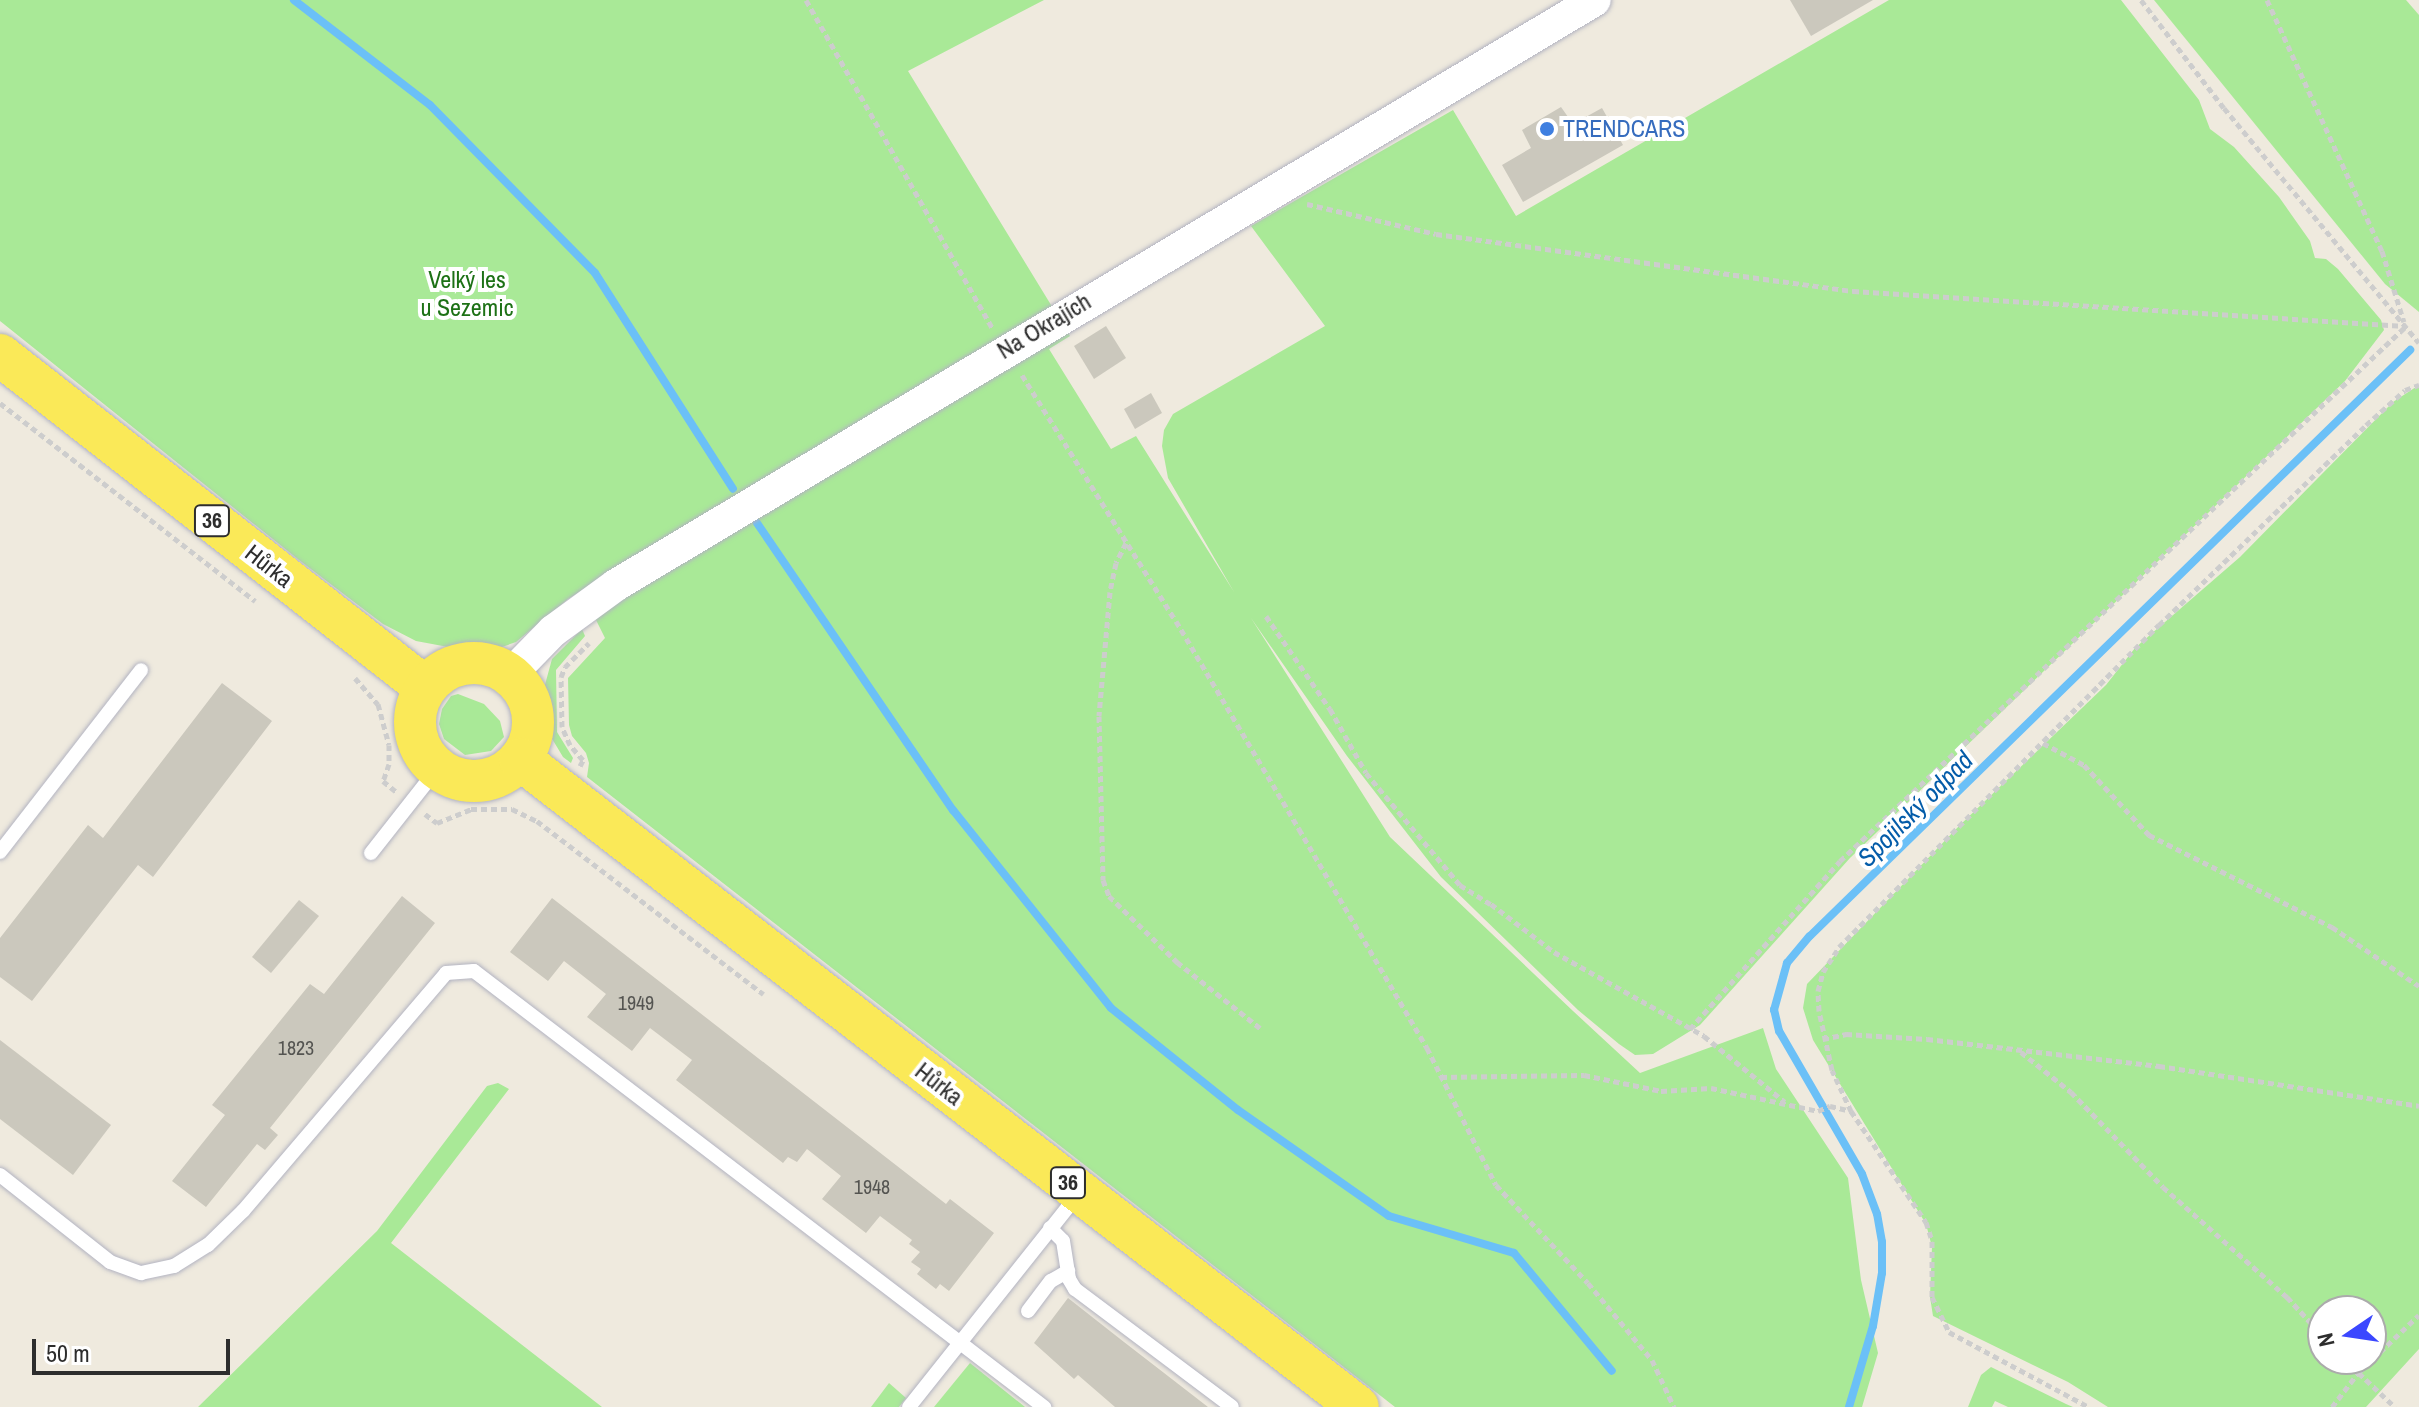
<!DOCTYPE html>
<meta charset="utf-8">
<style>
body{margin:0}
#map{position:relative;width:2419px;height:1407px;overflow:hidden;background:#efeade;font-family:"Archivo Narrow",sans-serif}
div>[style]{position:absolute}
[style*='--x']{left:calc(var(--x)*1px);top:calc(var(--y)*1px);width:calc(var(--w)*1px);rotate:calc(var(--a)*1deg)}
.green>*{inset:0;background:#a9e997}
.stream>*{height:8px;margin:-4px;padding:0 4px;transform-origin:4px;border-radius:4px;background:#6bc0f7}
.building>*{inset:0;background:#cbc8bd}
.path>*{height:5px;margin-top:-2.5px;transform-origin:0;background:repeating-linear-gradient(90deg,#cdcdcd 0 6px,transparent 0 10px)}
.roads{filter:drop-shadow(0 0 2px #b2b3c1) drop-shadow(0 0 2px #b2b3c1)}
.service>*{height:14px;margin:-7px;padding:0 7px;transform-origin:7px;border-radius:7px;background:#fff}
.tertiary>*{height:32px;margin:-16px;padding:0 16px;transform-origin:16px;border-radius:16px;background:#fff}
.primary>*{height:42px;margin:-21px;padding:0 21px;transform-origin:21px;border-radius:21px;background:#fae958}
.primary>.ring{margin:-21px;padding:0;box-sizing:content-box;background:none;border:42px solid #fae958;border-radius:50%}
.dots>*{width:22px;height:22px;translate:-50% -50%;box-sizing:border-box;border:4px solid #fff;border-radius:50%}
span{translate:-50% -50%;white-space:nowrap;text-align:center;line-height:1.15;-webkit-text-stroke:8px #fff;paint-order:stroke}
.number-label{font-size:20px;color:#545451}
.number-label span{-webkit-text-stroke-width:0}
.shield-label span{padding:2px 6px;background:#fff;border:2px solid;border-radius:6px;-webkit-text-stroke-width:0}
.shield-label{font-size:22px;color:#2d2d2d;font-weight:700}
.shop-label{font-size:24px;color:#366cbe}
.left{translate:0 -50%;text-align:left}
.park-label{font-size:24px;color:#1d7116}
.street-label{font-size:24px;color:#2d2d2d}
.water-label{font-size:26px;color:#045ca9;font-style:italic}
.north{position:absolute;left:2307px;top:1295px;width:80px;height:80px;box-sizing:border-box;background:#fff;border:2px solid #ababab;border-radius:50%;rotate:257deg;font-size:22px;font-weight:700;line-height:32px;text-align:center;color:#2d2d2d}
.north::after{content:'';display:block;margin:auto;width:28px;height:36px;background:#3b47ff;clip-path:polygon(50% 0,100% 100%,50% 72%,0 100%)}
.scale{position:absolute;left:32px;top:1339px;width:198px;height:36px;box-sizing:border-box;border:4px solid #2d2d2d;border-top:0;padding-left:10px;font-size:24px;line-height:28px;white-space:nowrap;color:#2d2d2d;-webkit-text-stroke:6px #fff;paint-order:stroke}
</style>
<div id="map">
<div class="green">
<i style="clip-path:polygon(0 0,1044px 0,908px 71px,1070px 336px,1049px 349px,1111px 449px,1136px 436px,1234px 592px,1168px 478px,1162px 446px,1164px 430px,1173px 414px,1325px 326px,1251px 226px,1453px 110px,1516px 216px,1889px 0,2121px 0,2199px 100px,2210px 129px,2234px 147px,2279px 197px,2310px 241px,2315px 258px,2326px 259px,2338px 269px,2381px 320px,2384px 330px,2345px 381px,1850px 858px,1700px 1025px,1653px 1054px,1635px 1055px,1619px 1044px,1578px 1010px,1441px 877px,1347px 756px,1251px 618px,1390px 837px,1573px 1011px,1640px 1073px,1763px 1028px,1776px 1069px,1848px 1178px,1861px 1280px,1878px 1353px,1862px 1407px,1395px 1407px,587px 777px,589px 763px,586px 753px,572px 736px,569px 725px,568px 678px,605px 638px,595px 618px,665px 538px,568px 599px,516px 642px,502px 647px,459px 649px,416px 641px,383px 624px,299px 560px,0 321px)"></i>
<i style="clip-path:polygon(2154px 0,2406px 0,2419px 15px,2419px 312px,2385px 284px)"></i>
<i style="clip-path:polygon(evenodd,2419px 385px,2419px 1349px,2366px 1407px,2108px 1407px,2068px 1382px,1933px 1316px,1930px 1297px,1932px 1247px,1926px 1224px,1813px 1040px,1803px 1008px,1807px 984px,1959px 826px,2106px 685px,2135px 648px,2240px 557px,2393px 402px,2419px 385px,2323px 1311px,2371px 1311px,2371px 1359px,2323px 1359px,2323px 1311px)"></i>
<i style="clip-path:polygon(582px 629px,585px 636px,556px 670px,557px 732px,573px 758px,571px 763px,563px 757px,551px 737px,543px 692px,552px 659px)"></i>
<i style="clip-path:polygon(458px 694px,484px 704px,500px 721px,504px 737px,491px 751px,465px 755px,444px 739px,439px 724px,442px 709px,451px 696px)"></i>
<i style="clip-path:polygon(498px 1083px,509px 1089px,391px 1243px,602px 1407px,198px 1407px,377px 1231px,487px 1086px)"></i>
<i style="clip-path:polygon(970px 1363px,1025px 1407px,934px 1407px)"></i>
<i style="clip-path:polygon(1991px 1367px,2066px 1404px,2073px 1407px,2008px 1407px,1995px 1401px,1992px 1407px,1968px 1407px,1981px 1375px)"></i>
<i style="clip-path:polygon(889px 1383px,906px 1398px,899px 1407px,871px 1407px)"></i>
</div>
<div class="stream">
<i style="--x:294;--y:0;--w:172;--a:37.7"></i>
<i style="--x:430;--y:105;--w:235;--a:45.5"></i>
<i style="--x:595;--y:273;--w:256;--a:57.4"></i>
<i style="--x:757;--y:523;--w:348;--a:55.7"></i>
<i style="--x:953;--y:810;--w:253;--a:51.4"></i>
<i style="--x:1111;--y:1008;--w:163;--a:38.8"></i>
<i style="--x:1238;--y:1110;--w:184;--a:35.1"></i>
<i style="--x:1389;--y:1216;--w:130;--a:16.5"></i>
<i style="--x:1514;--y:1253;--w:153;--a:50.3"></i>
<i style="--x:1849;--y:1407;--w:84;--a:-73.5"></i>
<i style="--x:1873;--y:1326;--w:54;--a:-80.4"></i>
<i style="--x:1882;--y:1273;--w:31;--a:-90"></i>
<i style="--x:1882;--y:1242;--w:28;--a:-100"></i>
<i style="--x:1877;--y:1214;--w:43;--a:-110.6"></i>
<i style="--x:1862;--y:1174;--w:165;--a:-120.1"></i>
<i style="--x:1779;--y:1031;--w:22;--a:-103"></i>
<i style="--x:1774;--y:1010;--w:49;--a:-74.5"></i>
<i style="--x:1787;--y:963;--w:35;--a:-50"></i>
<i style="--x:1810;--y:936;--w:839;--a:-44.32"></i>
</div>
<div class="building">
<i style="clip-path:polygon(1790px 0,1873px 0,1811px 36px)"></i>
<i style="clip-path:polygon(1561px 107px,1573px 124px,1602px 108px,1623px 145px,1523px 202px,1502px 165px,1531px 148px,1522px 130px)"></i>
<i style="clip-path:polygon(1106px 326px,1126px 358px,1094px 379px,1074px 346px)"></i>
<i style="clip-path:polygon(1151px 393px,1162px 413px,1135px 429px,1124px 409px)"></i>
<i style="clip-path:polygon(222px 683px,272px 721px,153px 877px,138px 865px,32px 1001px,0 977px,0 938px,88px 825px,103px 838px)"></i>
<i style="clip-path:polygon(402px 896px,435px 923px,270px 1128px,278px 1135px,265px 1150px,257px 1144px,206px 1207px,172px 1181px,225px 1115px,212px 1105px,310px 984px,324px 994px)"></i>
<i style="clip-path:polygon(552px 898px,946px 1204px,950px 1199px,994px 1233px,949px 1291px,940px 1284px,936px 1289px,917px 1274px,921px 1269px,911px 1262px,920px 1252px,909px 1244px,912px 1240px,880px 1216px,866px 1233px,822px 1199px,841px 1176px,807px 1149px,797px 1162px,788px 1157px,783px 1163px,676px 1080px,692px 1060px,650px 1028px,632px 1051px,587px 1017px,606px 994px,564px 961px,548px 981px,510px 952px)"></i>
<i style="clip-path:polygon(299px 900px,319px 916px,271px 973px,252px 957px)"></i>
<i style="clip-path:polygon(0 1040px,111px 1125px,73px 1175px,0 1119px)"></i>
<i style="clip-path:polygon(1068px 1298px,1124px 1342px,1208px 1407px,1115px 1407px,1078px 1375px,1074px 1379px,1034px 1343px)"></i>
</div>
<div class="path">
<i style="--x:806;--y:0;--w:378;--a:60.4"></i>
<i style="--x:2141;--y:0;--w:136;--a:52.5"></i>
<i style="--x:2224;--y:108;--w:305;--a:50.3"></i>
<i style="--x:2267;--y:0;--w:276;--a:65.4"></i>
<i style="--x:2382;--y:251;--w:74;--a:72.8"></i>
<i style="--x:1307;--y:204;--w:132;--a:13.1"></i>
<i style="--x:1436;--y:234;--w:421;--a:7.8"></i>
<i style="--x:1853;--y:291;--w:553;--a:3.63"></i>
<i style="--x:1022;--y:375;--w:290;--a:58"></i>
<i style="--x:1176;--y:621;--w:242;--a:59.4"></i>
<i style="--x:1299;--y:829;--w:254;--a:59.7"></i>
<i style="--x:1427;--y:1048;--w:153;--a:63.3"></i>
<i style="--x:1496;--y:1185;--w:134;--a:46.8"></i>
<i style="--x:1588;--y:1283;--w:100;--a:50.3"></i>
<i style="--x:1652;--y:1360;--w:52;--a:64.9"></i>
<i style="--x:0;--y:403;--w:323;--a:37.8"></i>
<i style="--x:1126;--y:543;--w:22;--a:117"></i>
<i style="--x:1116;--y:563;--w:30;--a:102"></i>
<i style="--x:1110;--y:592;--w:124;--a:95.1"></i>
<i style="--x:1099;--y:716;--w:164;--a:88.6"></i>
<i style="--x:1103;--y:880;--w:17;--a:69"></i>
<i style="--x:1109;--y:896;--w:95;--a:44.1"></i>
<i style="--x:1177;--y:962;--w:106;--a:38.5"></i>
<i style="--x:1266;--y:616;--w:113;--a:55.5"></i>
<i style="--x:1330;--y:709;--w:73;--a:60.6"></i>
<i style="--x:1366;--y:773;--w:146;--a:50"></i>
<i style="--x:1460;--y:885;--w:36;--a:32"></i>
<i style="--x:1491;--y:904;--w:79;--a:37.3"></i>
<i style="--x:1554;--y:952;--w:172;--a:29.2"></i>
<i style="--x:1704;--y:1036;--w:104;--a:39.2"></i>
<i style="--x:355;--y:678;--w:35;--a:49"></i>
<i style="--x:378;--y:704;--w:42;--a:75"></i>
<i style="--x:389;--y:745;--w:19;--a:90"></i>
<i style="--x:389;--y:764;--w:18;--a:109"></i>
<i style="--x:383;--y:781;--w:19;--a:39"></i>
<i style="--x:2043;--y:743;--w:47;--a:28.2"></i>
<i style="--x:2084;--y:765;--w:96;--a:47.1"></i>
<i style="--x:2149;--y:835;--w:205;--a:26.7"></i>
<i style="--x:2332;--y:927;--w:105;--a:34.1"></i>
<i style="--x:580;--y:766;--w:7;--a:-63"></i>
<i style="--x:583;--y:760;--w:20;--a:-131"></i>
<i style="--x:570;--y:745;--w:20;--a:-114"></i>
<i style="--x:562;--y:727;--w:50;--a:-91.1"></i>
<i style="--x:561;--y:677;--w:11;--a:-68"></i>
<i style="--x:565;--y:667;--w:34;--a:-45"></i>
<i style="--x:425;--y:814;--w:15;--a:37"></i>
<i style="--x:437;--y:823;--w:37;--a:-22"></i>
<i style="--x:471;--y:809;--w:41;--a:0"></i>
<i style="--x:512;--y:809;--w:28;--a:26"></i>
<i style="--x:537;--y:821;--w:285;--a:37.4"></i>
<i style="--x:1690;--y:1029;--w:225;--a:-48.2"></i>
<i style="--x:1840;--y:861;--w:777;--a:-43.38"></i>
<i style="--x:1823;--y:1039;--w:24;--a:-12"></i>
<i style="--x:1846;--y:1034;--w:81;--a:3.5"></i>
<i style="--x:1927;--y:1039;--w:234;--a:6.6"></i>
<i style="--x:2159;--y:1066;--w:263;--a:8.7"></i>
<i style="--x:2021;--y:1052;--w:64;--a:38.7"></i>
<i style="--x:2071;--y:1092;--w:132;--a:45.9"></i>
<i style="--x:2163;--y:1187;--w:166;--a:41.6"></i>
<i style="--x:2287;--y:1297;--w:53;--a:47.3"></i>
<i style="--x:1441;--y:1077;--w:143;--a:-0.8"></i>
<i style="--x:1584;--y:1075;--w:79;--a:11.7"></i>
<i style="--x:1661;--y:1091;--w:50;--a:-3.4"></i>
<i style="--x:1711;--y:1088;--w:109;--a:12.1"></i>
<i style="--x:1818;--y:1111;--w:13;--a:-23"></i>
<i style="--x:1830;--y:1106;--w:22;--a:13"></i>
<i style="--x:1851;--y:1111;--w:134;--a:56"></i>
<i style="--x:1926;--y:1222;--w:20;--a:72"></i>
<i style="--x:1932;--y:1241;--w:56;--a:90"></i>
<i style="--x:1932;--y:1297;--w:39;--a:64"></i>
<i style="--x:1949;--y:1332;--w:159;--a:28.2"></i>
<i style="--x:1851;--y:1111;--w:45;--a:-114.9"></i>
<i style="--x:1832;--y:1070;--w:60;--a:-102.4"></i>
<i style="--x:1819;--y:1011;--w:20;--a:-93"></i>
<i style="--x:1818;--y:991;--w:20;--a:-75"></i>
<i style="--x:1823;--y:972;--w:30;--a:-57"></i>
<i style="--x:1839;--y:947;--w:454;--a:-45.2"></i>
<i style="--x:2159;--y:625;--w:288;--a:-44"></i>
<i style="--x:2366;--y:425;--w:52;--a:-41.9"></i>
<i style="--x:2405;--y:390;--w:15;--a:-20"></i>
<i style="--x:2344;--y:1359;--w:70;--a:43.3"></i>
<i style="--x:2332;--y:1407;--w:43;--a:-52.6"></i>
<i style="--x:2358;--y:1373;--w:84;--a:-43.6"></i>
</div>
<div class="roads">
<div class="service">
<i style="--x:0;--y:852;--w:230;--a:-52.2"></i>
<i style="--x:371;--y:853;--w:107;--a:-51.8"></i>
<i style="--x:0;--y:1175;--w:140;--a:38.3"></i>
<i style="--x:110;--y:1262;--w:33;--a:20"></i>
<i style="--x:141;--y:1273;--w:34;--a:-12"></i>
<i style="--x:174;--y:1266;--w:40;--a:-32"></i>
<i style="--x:208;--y:1245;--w:49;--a:-44.2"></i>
<i style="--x:243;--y:1211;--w:313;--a:-49.5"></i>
<i style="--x:446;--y:973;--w:28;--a:-4"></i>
<i style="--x:474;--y:971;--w:718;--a:37.41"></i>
<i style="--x:1050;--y:1228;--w:18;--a:45"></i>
<i style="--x:1063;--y:1241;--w:38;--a:81"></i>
<i style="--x:1069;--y:1279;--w:12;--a:59"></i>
<i style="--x:1075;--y:1289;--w:196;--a:36.9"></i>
<i style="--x:1028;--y:1311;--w:38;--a:-53"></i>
<i style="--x:1051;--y:1281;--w:20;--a:-30"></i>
<i style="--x:909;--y:1407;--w:270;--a:-51.5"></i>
</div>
<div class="tertiary">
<i style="--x:510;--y:675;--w:62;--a:-45.7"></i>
<i style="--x:553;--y:631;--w:78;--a:-36.1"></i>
<i style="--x:616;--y:585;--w:1140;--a:-30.86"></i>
</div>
<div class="primary">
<i style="--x:0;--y:355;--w:539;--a:38"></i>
<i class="ring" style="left:415px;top:663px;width:76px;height:76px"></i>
<i style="--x:520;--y:759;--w:1059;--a:37.71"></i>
</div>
</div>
<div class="dots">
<i style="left:1547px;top:129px;background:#3f7fe0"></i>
</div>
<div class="number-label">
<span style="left:636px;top:1002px">1949</span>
<span style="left:296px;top:1047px">1823</span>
<span style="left:872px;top:1186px">1948</span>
</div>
<div class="shield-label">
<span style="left:212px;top:521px">36</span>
<span style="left:1068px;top:1183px">36</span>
</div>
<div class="shop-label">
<span class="left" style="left:1563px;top:129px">TRENDCARS</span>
</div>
<div class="park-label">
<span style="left:467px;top:294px">Velký les<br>u Sezemic</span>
</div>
<div class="street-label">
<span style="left:1044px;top:326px;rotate:-31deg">Na Okrajích</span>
<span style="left:269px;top:566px;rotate:38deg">Hůrka</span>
<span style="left:939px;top:1084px;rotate:38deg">Hůrka</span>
</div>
<div class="water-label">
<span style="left:1915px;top:809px;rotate:-45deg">Spojilský odpad</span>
</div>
<div class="north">N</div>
<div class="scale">50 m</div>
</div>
